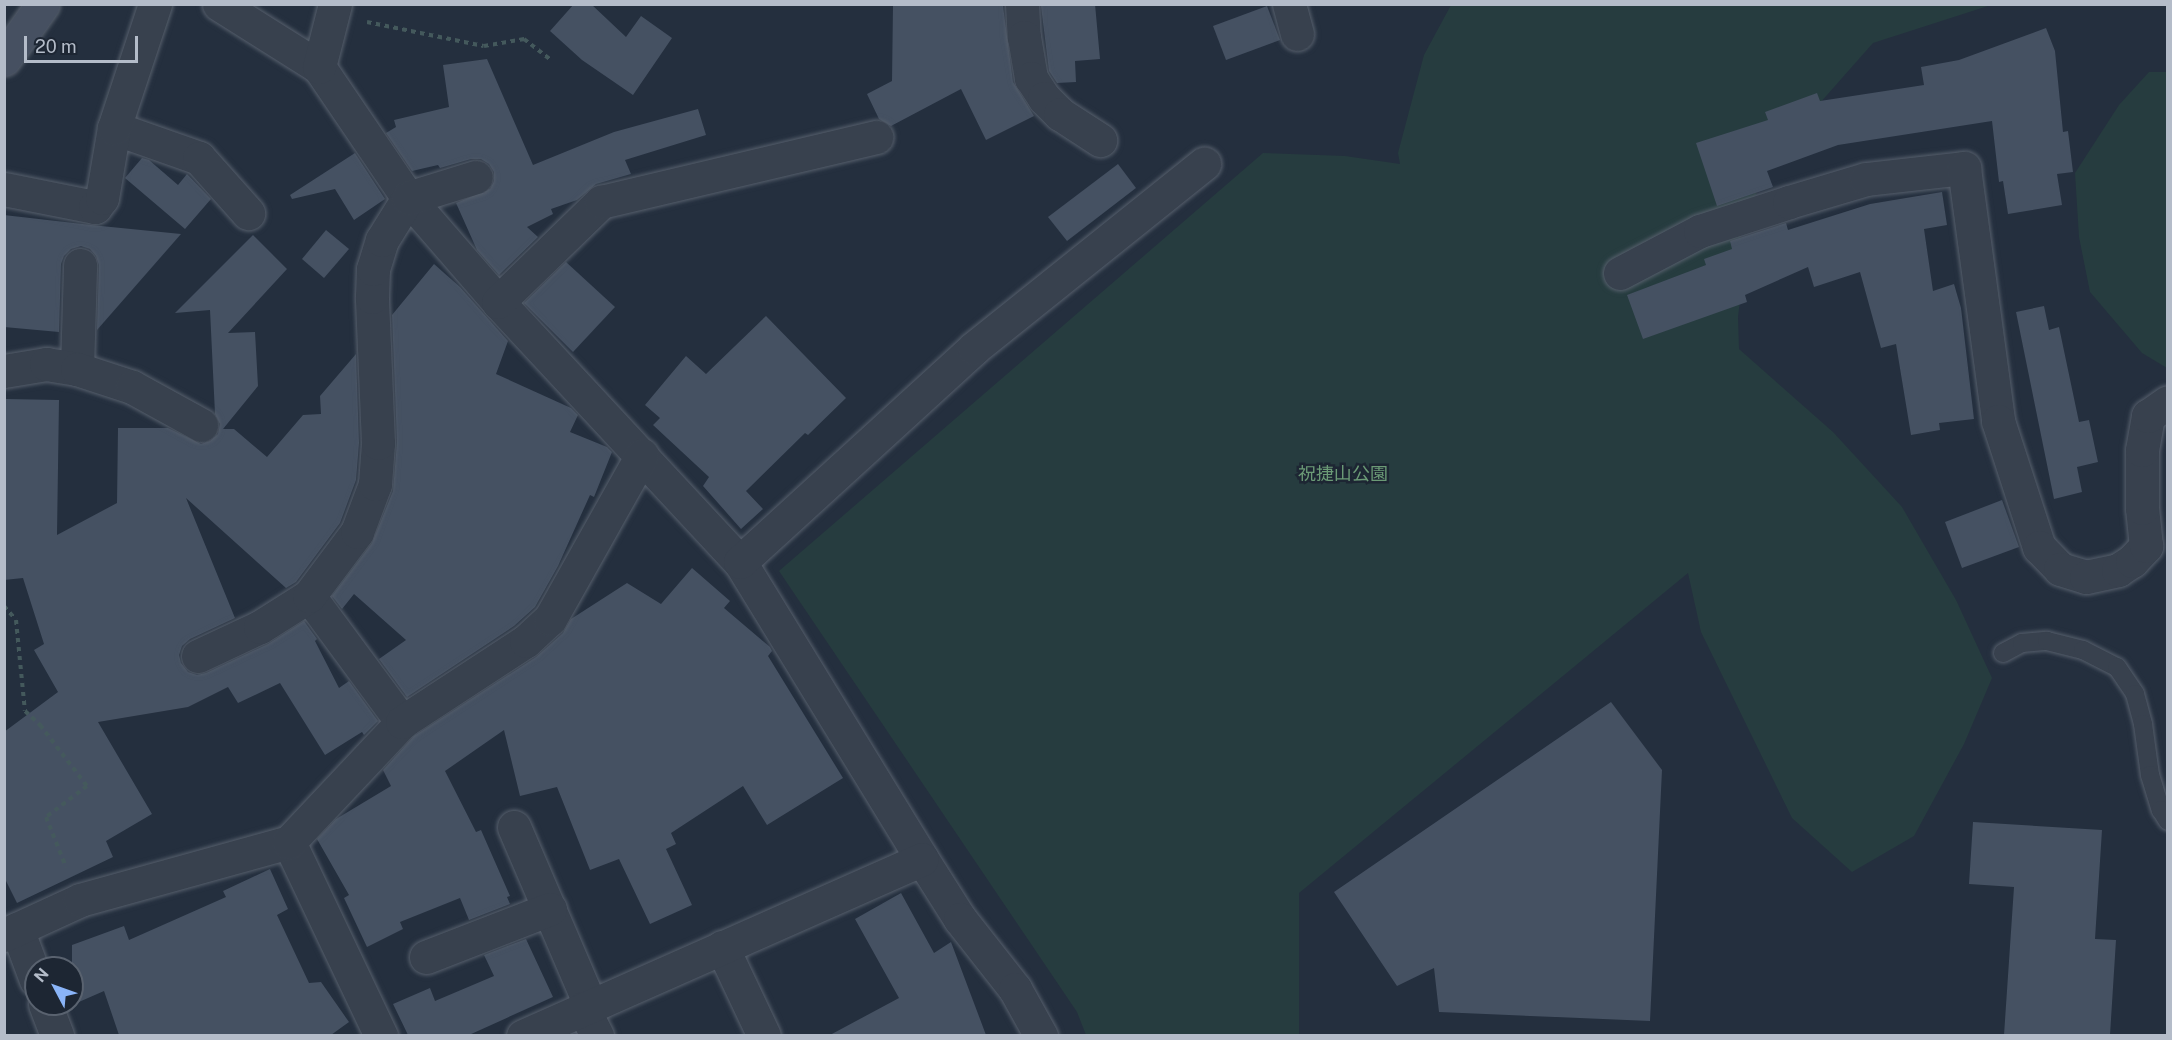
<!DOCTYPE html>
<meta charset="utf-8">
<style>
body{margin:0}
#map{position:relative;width:2172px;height:1040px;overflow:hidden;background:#242f3e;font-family:"Public Sans","Noto Sans JP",sans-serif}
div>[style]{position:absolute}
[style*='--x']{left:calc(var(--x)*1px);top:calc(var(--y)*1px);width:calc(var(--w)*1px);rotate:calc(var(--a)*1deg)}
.green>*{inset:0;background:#263c3f}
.building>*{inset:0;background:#455162}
.path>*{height:4px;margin-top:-2px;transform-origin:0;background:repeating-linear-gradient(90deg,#44595c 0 4.5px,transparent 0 9px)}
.roads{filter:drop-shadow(0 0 2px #565f6c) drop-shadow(0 0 2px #565f6c)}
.lane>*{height:18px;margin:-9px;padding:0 9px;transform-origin:9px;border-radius:9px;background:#38414e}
.street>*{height:33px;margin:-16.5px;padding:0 16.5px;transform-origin:16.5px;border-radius:16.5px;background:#38414e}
.secondary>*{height:33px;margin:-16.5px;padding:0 16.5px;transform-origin:16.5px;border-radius:16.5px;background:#465061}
span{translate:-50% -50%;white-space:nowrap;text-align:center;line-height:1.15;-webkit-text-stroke:5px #1d2633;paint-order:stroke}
.park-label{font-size:18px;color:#6b9a76}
.frame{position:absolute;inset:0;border:6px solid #b4bcc9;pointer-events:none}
.north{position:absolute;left:24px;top:956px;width:60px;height:60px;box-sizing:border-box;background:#1d2633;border:2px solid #59626f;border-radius:50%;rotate:311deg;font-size:16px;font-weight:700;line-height:24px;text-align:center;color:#b4bcc9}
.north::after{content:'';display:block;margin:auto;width:21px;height:27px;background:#8ab4f8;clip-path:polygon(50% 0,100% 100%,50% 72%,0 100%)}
.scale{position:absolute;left:24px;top:36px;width:114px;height:27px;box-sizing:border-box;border:3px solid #b4bcc9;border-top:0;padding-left:8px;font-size:18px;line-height:21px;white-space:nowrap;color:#b4bcc9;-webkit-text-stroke:4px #1d2633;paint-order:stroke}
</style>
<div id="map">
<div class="green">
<i style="clip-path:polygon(1451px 5px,1991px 5px,1873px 43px,1775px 154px,1740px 228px,1743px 276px,1738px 317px,1739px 349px,1833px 432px,1902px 507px,1956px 600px,1992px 678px,1964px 744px,1914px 836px,1852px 872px,1792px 818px,1701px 632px,1688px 573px,1299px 893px,1299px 1035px,1086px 1035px,1077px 1012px,779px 571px,1263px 153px,1345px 156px,1400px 164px,1398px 153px,1424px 55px)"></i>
<i style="clip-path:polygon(2149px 72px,2167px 72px,2167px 368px,2142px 353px,2090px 292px,2079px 237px,2075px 173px,2119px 105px)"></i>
</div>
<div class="building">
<i style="clip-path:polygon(574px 4px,591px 4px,626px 37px,641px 16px,672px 38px,633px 95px,582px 60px,550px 31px)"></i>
<i style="clip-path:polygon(1047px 4px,1095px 4px,1100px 59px,1075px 61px,1076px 82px,1057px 83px,1049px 71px,1041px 6px)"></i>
<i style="clip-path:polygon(893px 5px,1003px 6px,1013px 82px,1034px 116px,986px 140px,961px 89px,891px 126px,879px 119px,867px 94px,892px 81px)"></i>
<i style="clip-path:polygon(1267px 6px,1280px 40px,1226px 60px,1213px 26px)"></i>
<i style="clip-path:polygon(2046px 28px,2055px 51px,2063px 132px,2068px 131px,2073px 172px,2057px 174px,2062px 205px,2008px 214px,2003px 181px,1999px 182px,1992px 121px,1838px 145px,1767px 171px,1773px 187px,1717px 206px,1696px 143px,1768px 120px,1765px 112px,1817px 93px,1820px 101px,1924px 85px,1921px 67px,1959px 60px)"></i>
<i style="clip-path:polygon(487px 59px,533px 165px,614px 132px,698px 109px,706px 135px,625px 160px,631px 174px,596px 184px,577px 200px,551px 209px,553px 214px,527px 227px,538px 237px,499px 275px,477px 250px,456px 203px,490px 189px,494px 181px,494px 172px,489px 164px,481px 159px,471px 159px,440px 168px,438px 165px,412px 171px,386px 133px,396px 127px,394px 120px,449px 107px,443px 65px)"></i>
<i style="clip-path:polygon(355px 153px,385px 199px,354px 220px,335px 189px,292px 199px,290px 195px)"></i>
<i style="clip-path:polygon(142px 158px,149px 160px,178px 185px,187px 174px,211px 199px,185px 229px,125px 178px)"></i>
<i style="clip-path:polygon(1118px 164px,1136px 188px,1067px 241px,1048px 217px)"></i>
<i style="clip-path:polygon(1942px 192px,1947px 225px,1924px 229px,1933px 291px,1954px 284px,1961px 308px,1974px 419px,1939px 423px,1940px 430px,1911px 435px,1896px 344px,1881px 348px,1860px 272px,1814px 287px,1808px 267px,1745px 295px,1747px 302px,1643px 339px,1627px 295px,1706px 265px,1704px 259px,1732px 249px,1730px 241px,1786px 223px,1788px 230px,1870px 204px)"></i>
<i style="clip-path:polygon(4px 215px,91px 225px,181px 234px,97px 330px,99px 265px,96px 256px,90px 249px,81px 246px,71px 249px,64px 256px,61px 264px,59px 332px,4px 327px)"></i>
<i style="clip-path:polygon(326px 230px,349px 249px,324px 278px,302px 259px)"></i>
<i style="clip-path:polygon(253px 235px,287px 269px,228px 333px,255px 332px,258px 386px,223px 429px,234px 429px,267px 457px,303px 415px,321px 414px,320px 396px,356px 354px,359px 443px,356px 480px,340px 523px,296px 582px,286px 588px,186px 498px,235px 618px,190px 639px,182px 646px,179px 655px,181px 663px,188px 672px,197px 675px,206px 673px,268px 644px,304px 621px,317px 639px,315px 641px,339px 688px,349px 681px,378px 721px,364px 735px,362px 732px,325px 755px,280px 683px,238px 703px,228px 687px,188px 707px,98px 722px,152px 814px,106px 841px,113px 857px,17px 903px,4px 877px,4px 732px,58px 692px,34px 650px,44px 644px,23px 578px,4px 580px,6px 399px,59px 400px,57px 535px,117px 503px,118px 428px,168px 428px,201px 444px,210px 441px,218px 434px,220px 424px,215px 414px,210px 310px,175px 313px)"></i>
<i style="clip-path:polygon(566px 262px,615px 307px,573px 352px,524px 303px)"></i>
<i style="clip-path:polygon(434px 264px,460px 287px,508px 341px,496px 374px,571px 408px,578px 415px,570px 432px,607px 447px,612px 452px,594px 497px,590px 495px,558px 566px,535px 607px,514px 626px,407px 697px,379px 659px,406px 640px,354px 594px,342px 609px,332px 596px,372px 543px,393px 491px,397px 442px,392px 315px)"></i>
<i style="clip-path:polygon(2044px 306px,2049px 330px,2059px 327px,2079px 422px,2089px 420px,2098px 462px,2077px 467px,2082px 492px,2054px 499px,2016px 312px)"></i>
<i style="clip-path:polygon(766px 316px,846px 398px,808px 435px,805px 433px,746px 491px,763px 509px,741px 529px,703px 486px,709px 477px,653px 425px,660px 418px,645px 405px,686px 356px,706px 374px)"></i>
<i style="clip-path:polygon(2002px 500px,2019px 547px,1962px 568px,1945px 522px)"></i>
<i style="clip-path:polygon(692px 568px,730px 601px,724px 608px,770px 647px,772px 651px,768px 656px,843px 778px,767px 825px,743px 786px,671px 833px,676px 844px,666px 849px,692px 905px,650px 924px,619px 859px,590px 870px,557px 787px,520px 796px,504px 730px,445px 771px,476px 832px,481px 830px,510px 896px,507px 897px,510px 904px,469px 920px,460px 898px,400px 922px,403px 929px,367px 947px,344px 898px,349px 895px,317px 839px,336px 819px,391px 786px,383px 770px,414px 736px,536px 657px,563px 633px,571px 619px,627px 583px,661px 604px)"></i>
<i style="clip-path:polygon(1611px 702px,1662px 770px,1650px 1021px,1439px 1012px,1434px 968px,1397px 986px,1334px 892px)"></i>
<i style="clip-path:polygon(1973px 822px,2102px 830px,2095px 939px,2116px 940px,2110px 1035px,2004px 1035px,2014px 887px,1969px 884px)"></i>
<i style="clip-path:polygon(270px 869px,288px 909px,277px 915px,309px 983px,321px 982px,349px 1022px,331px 1035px,119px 1035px,104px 991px,72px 1005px,72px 945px,124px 926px,129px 940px,226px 897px,223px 891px)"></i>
<i style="clip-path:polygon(901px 893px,934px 953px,951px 942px,986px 1035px,830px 1035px,899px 998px,855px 919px)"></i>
<i style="clip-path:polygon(526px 939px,553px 997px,469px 1035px,408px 1035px,393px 1004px,430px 988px,435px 1001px,494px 976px,484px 955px)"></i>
</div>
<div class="path">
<i style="--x:367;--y:22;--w:119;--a:11.6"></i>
<i style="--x:484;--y:46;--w:41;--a:-9.9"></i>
<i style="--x:524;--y:39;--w:34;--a:38"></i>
<i style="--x:4;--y:606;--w:18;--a:49"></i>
<i style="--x:16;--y:620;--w:91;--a:84.4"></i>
<i style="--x:25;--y:711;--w:21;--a:43"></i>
<i style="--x:40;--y:725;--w:77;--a:52.4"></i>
<i style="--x:87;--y:786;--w:51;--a:142.9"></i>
<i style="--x:46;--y:817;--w:54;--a:68.2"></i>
</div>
<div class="roads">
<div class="lane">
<i style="--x:2003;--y:653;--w:21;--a:-28"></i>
<i style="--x:2022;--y:643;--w:25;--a:-5"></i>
<i style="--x:2047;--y:641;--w:37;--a:14"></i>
<i style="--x:2083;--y:650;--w:38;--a:27"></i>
<i style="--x:2117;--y:667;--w:32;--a:56"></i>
<i style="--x:2135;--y:694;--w:31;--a:75"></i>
<i style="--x:2143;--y:724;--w:51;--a:82.2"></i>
<i style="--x:2150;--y:775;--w:37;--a:73"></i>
<i style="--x:2161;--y:810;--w:13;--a:58"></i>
</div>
<div class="street">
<i style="--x:219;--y:4;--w:118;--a:32.2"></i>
<i style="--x:319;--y:67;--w:158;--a:55.8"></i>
<i style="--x:408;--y:198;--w:138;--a:49.1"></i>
<i style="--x:498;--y:302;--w:355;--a:47.1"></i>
<i style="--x:740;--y:562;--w:348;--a:58.5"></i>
<i style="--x:922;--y:859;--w:71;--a:57.7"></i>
<i style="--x:960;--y:919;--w:89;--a:51.8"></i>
<i style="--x:1015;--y:989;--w:54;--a:61"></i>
<i style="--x:1022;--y:4;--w:33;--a:87"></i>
<i style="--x:1024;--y:37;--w:42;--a:80.3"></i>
<i style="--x:1031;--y:78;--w:24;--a:57"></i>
<i style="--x:1044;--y:98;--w:23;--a:45"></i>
<i style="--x:1060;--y:114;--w:48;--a:33"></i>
<i style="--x:1289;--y:4;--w:31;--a:75"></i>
<i style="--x:319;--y:67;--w:65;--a:-75.7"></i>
<i style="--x:114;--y:128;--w:90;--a:19.4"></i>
<i style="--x:199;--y:158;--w:74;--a:48.3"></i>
<i style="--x:4;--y:189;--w:93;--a:11.2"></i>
<i style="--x:95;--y:207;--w:11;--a:-52"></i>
<i style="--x:102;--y:198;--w:71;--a:-80.3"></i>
<i style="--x:114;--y:128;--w:131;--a:-71.7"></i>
<i style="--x:1620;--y:273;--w:90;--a:-27.7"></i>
<i style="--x:1700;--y:231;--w:94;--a:-18"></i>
<i style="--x:1789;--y:202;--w:80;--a:-16.6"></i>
<i style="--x:1866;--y:179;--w:99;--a:-6.4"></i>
<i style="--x:1964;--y:168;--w:255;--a:82.3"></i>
<i style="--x:1998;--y:421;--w:133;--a:72"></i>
<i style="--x:2039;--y:547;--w:30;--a:46"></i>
<i style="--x:2060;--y:569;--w:27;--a:17"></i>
<i style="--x:2086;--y:577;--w:33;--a:-12"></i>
<i style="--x:2118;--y:570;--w:17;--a:-33"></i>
<i style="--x:2132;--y:561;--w:21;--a:-47"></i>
<i style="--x:2146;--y:546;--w:38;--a:-96"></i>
<i style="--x:2142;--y:508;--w:58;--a:-90"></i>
<i style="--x:2142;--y:450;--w:35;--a:-80"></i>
<i style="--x:2148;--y:416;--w:24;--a:-35"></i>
<i style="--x:498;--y:302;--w:144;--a:-44.2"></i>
<i style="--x:601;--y:202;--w:283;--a:-13.3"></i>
<i style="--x:77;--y:369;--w:104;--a:-88.3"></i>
<i style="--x:4;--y:371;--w:43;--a:-9.5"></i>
<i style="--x:46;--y:364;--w:31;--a:9"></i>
<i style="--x:77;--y:369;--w:58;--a:18.1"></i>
<i style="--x:132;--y:387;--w:79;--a:28.8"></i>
<i style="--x:740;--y:562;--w:317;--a:-42.4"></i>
<i style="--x:974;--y:348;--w:295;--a:-38.7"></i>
<i style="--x:309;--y:596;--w:157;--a:53.6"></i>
<i style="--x:198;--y:656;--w:68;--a:-25.1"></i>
<i style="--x:260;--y:627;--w:58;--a:-32.3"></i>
<i style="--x:309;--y:596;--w:80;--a:-53.1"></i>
<i style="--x:357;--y:532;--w:51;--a:-69.4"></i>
<i style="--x:375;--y:484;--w:41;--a:-85.8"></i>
<i style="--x:378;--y:443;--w:146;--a:-92.4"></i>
<i style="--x:372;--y:297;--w:28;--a:-88"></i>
<i style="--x:373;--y:269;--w:30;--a:-73"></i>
<i style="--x:382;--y:240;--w:49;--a:-58.2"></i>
<i style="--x:408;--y:198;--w:71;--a:-17.2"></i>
<i style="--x:514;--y:827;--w:193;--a:66.8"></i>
<i style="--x:289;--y:842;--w:215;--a:64.6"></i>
<i style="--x:17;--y:929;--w:54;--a:69.6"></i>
<i style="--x:4;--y:935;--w:84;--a:-24.7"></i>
<i style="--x:80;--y:900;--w:217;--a:-15.5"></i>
<i style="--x:289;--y:842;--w:165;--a:-46.7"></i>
<i style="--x:402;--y:722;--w:148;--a:-33.2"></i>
<i style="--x:526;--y:641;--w:33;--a:-43"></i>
<i style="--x:550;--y:619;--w:188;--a:-60.7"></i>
<i style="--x:722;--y:947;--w:98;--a:64.7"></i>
<i style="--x:426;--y:957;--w:133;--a:-21.2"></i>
<i style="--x:45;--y:1004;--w:34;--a:69"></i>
<i style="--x:583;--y:1008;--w:31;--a:63"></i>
<i style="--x:523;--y:1036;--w:436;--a:-23.9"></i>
</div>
<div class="secondary">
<i style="--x:4;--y:59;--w:67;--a:-54.7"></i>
</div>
</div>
<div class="park-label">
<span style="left:1343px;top:474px">祝捷山公園</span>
</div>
<div class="frame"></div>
<div class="north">N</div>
<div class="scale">20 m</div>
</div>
